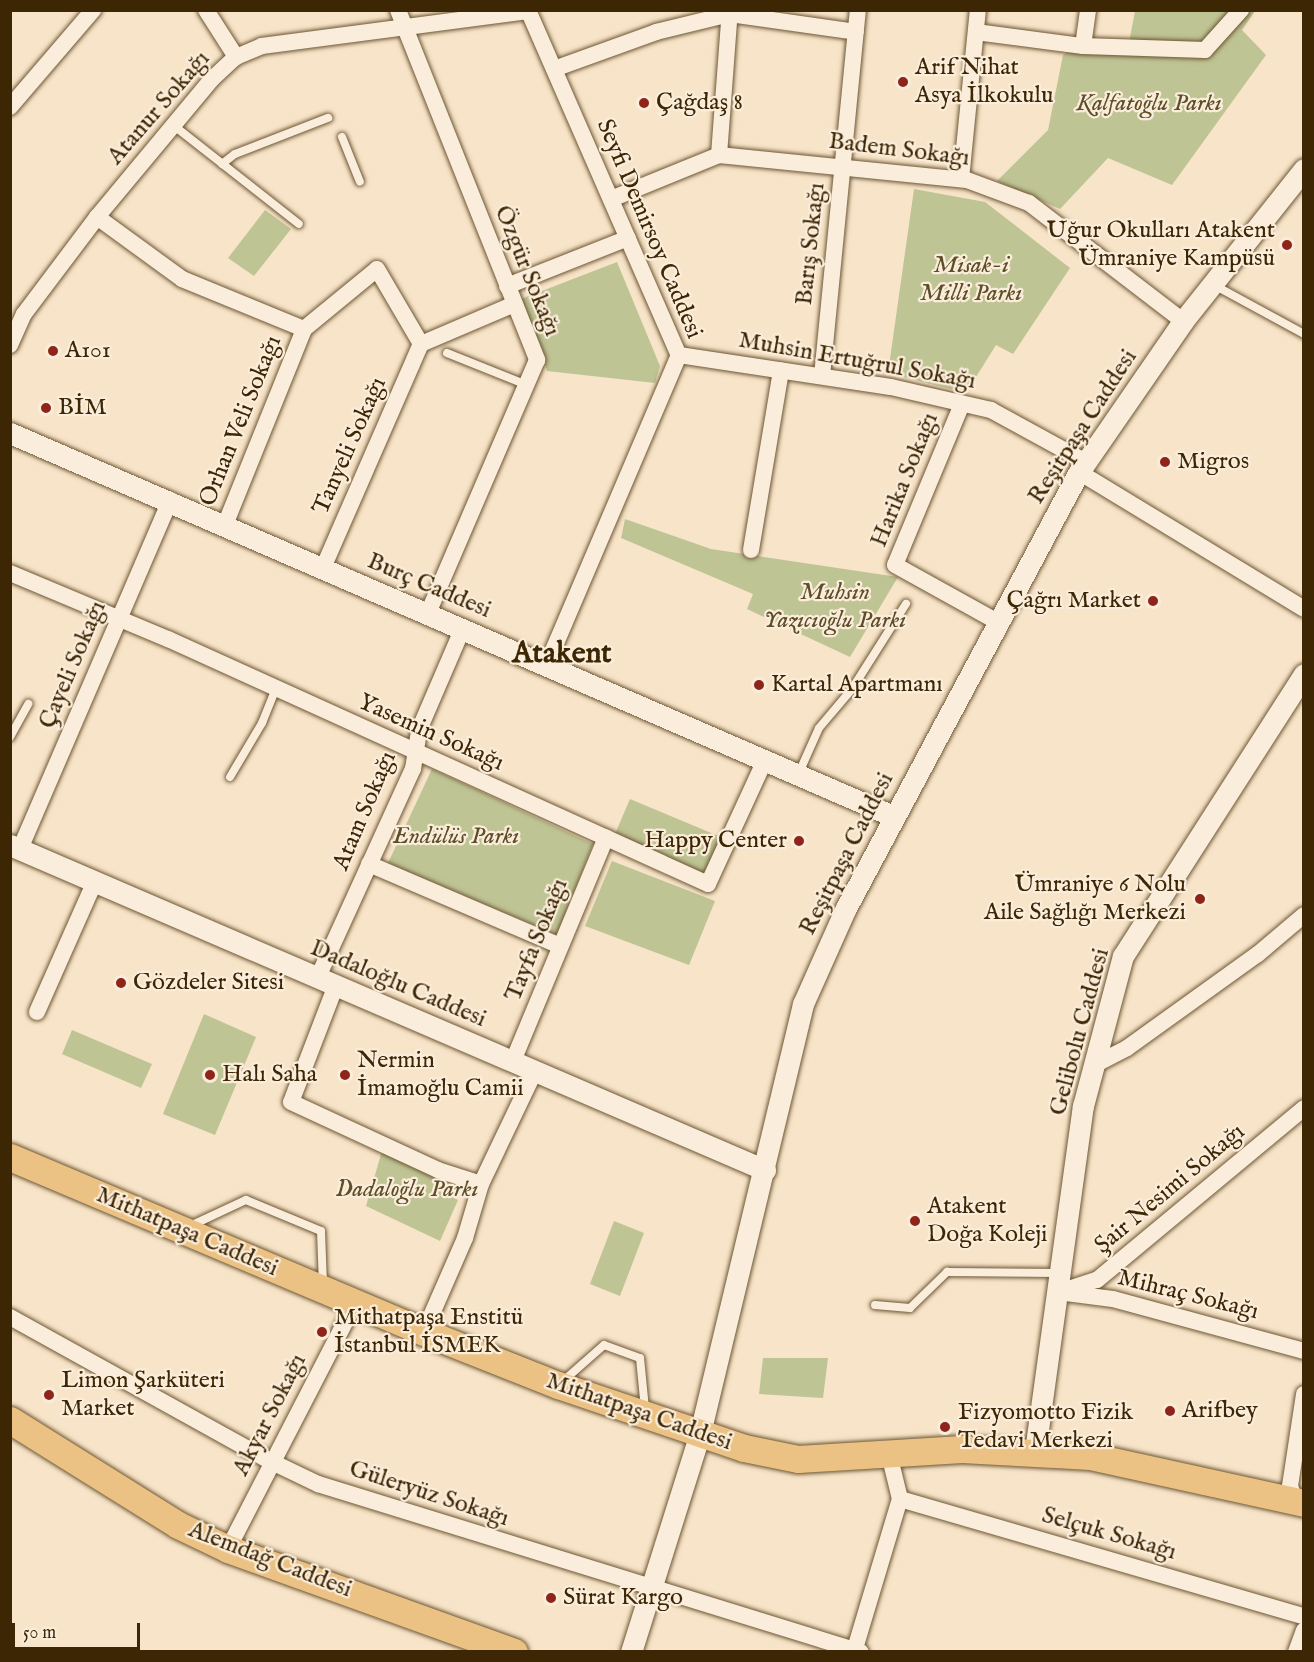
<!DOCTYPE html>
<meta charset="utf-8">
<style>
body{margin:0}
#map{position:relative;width:1314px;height:1662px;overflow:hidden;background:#f8e4c8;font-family:"IM FELL English",serif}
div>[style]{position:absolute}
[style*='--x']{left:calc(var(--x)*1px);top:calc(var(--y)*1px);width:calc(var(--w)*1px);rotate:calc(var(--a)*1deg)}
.green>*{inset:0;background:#bfc494}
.roads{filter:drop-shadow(0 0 2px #6c5634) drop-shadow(0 0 2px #6c5634)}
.service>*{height:8px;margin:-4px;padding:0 4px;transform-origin:4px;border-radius:4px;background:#faeddb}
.minor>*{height:16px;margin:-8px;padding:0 8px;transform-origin:8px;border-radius:8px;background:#faeddb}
.tertiary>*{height:21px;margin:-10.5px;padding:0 10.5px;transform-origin:10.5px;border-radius:10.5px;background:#faeddb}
.primary>*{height:27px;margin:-13.5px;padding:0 13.5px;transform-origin:13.5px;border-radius:13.5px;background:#ecc284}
.dots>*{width:16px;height:16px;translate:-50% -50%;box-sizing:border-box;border:3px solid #faeddb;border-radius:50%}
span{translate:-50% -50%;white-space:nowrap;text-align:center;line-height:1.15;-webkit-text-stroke:4.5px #faeddb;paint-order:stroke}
.poi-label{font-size:24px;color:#3d2603}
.left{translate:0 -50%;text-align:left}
.right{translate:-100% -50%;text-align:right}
.park-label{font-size:24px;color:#5e4e27;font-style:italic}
.street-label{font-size:24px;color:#3d2603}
.district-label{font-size:30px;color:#3d2603;font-weight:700}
.frame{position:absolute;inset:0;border:12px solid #3d2603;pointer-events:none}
.scale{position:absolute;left:12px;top:1623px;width:128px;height:27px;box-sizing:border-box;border:3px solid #3d2603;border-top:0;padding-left:8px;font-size:18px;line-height:21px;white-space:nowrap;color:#3d2603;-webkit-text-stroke:4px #faeddb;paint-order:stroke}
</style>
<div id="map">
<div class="green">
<i style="clip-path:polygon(1135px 11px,1255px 11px,1242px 30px,1266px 55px,1172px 185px,1108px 158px,1060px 209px,997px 181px,1048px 130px,1063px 55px,1093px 39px,1129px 43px)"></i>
<i style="clip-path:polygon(914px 189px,985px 202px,1070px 268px,1013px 354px,996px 345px,966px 393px,888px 373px)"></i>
<i style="clip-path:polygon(265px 210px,291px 229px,254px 276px,228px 258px)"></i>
<i style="clip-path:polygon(617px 262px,660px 366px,655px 383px,547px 371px,521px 299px)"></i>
<i style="clip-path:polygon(625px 519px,711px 549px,898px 577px,850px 657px,747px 609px,753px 594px,621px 538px)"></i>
<i style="clip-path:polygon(432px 769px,593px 844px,557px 935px,388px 863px)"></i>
<i style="clip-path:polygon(630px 799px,728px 840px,704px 881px,612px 841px)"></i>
<i style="clip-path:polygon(612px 861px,715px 901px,689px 965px,585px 926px)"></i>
<i style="clip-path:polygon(204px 1014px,256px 1037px,215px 1135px,163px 1114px)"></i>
<i style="clip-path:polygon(72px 1030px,152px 1064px,141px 1088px,62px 1054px)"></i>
<i style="clip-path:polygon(384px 1144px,438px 1170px,440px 1191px,458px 1200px,440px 1241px,366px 1206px)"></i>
<i style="clip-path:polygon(614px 1221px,644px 1233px,620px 1296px,590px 1284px)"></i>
<i style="clip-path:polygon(763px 1358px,828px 1358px,823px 1398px,759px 1394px)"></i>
</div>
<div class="roads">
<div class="service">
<i style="--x:173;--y:125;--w:160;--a:38.2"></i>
<i style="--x:342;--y:137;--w:48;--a:68.2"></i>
<i style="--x:222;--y:164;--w:16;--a:-38"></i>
<i style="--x:235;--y:154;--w:100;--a:-21.2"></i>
<i style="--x:1212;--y:284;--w:105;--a:28.5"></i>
<i style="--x:447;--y:353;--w:86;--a:21.8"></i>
<i style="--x:10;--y:737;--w:38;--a:-61"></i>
<i style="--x:798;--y:775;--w:51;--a:-65.9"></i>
<i style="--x:819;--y:728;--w:51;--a:-49.8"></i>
<i style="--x:852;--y:689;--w:101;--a:-57.6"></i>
<i style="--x:230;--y:777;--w:63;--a:-59.3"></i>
<i style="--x:262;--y:723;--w:35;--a:-68"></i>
<i style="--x:188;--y:1227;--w:64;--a:-25"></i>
<i style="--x:246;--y:1200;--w:81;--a:22.5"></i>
<i style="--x:321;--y:1231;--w:55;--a:87.9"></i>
<i style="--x:875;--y:1305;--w:35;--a:5"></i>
<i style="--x:910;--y:1308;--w:52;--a:-44.2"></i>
<i style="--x:947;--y:1272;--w:111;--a:0.5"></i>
<i style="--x:562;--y:1382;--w:56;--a:-41.4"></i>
<i style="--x:604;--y:1345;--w:38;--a:20"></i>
<i style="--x:640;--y:1358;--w:51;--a:84.4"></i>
</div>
<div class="minor">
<i style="--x:206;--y:10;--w:56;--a:57.4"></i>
<i style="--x:398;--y:10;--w:377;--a:68.3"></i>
<i style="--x:537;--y:360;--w:275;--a:113.3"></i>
<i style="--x:528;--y:10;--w:377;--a:66.4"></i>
<i style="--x:679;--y:355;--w:337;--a:113.1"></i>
<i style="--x:976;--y:32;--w:108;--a:7.5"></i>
<i style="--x:1083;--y:46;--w:122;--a:1.9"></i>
<i style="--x:1205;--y:50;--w:54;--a:-48"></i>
<i style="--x:1083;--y:46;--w:36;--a:-82"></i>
<i style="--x:554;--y:69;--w:109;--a:-19.9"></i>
<i style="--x:656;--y:32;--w:76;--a:-13.7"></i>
<i style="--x:730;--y:14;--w:127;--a:8.1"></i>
<i style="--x:10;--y:107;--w:128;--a:-49.4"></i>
<i style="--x:719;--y:155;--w:145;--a:-85.7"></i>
<i style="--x:961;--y:179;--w:170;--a:-84.3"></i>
<i style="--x:611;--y:199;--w:117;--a:-22.2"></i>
<i style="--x:719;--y:155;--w:249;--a:5.8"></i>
<i style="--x:967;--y:180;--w:66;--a:20.4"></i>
<i style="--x:1029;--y:203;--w:194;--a:37.5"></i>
<i style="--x:97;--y:217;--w:105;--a:36.1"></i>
<i style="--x:182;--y:279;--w:132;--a:22.3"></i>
<i style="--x:507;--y:286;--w:130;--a:-21.6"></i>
<i style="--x:10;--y:345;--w:34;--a:-66"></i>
<i style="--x:24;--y:314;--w:121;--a:-53"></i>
<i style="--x:97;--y:217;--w:180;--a:-50.2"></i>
<i style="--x:212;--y:79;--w:33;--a:-43"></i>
<i style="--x:236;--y:57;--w:28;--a:-23"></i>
<i style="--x:262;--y:46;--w:268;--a:-7.5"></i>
<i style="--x:679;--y:355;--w:214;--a:8.6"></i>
<i style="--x:891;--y:387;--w:103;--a:13"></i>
<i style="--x:991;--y:410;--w:108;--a:28.7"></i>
<i style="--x:822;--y:376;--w:368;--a:-84.4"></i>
<i style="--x:962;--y:404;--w:174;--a:112.6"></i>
<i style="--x:895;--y:565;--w:118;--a:29"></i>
<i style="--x:1079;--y:472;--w:263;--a:31.3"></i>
<i style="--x:225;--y:525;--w:211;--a:-68"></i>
<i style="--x:304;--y:329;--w:94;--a:-39.4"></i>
<i style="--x:377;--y:269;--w:87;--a:59.6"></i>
<i style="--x:421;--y:344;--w:102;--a:-23.1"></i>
<i style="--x:751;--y:550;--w:182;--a:-80.5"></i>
<i style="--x:323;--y:568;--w:244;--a:-66.4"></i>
<i style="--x:10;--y:573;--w:171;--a:22.7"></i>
<i style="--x:168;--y:639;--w:593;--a:24.4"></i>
<i style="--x:708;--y:884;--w:134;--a:-65.3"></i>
<i style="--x:20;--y:849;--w:380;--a:-66.7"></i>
<i style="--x:369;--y:864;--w:208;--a:23.2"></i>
<i style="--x:318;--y:977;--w:229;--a:-65.5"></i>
<i style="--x:413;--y:769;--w:39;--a:-81"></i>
<i style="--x:419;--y:730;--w:111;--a:-66.7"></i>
<i style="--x:336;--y:985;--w:125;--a:111"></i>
<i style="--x:291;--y:1102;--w:162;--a:24.8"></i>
<i style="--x:438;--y:1170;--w:45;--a:18"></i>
<i style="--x:37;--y:1012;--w:143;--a:-66.1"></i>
<i style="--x:513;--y:1061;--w:242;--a:-67.4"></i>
<i style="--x:1094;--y:1065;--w:37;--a:-27"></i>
<i style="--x:1127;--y:1048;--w:161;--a:-35.7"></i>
<i style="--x:1258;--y:954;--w:60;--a:-40.3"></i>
<i style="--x:1059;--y:1292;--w:40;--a:-18"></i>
<i style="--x:1097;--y:1280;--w:269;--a:-39.7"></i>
<i style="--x:1066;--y:1293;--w:47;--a:7.3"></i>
<i style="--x:1113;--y:1299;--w:198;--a:15.2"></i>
<i style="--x:10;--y:1317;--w:299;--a:29"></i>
<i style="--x:272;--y:1462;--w:51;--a:25.6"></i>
<i style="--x:318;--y:1484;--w:568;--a:17.19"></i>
<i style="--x:424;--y:1332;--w:103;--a:-66.4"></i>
<i style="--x:465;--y:1238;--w:56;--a:-73.5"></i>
<i style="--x:481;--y:1184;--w:125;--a:-64.5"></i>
<i style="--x:900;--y:1499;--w:421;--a:16.2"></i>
<i style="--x:1296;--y:1502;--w:17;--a:-111"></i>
<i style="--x:1290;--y:1486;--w:93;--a:-81.3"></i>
<i style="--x:228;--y:1549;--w:277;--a:-62.7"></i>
<i style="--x:854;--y:1652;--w:160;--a:-73.3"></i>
<i style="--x:900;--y:1499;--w:46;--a:-103.7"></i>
<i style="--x:1296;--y:1652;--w:23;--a:-70"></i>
</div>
<div class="tertiary">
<i style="--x:10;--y:433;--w:962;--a:23.45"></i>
<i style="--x:10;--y:845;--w:822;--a:23.29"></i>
<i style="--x:1035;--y:1451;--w:348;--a:-82.1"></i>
<i style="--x:1083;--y:1106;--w:155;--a:-75.1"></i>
<i style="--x:1123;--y:956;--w:335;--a:-57.3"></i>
<i style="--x:631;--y:1652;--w:230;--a:-72.5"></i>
<i style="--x:700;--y:1433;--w:441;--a:-76.5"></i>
<i style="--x:803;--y:1004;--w:105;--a:-65.9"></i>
<i style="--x:846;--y:908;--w:494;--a:-61.9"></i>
<i style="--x:1079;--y:472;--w:183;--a:-55.4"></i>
<i style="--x:1183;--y:321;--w:194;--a:-51.5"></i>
</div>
<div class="primary">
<i style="--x:10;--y:1157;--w:449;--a:22.9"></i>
<i style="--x:424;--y:1332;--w:144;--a:21.6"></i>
<i style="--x:558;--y:1385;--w:196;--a:18.7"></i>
<i style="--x:744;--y:1448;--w:55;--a:11.5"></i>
<i style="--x:798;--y:1459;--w:164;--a:-3.5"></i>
<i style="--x:962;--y:1449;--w:128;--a:3.1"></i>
<i style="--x:1090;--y:1456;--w:219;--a:12.4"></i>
<i style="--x:10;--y:1420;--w:198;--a:32"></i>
<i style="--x:178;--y:1525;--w:55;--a:25.6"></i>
<i style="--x:228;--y:1549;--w:304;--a:19.8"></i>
</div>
</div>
<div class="dots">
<i style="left:903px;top:82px;background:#8f2418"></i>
<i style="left:644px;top:103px;background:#8f2418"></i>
<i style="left:1287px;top:245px;background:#8f2418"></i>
<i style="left:53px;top:351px;background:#8f2418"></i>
<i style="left:46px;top:408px;background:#8f2418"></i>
<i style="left:1165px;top:462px;background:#8f2418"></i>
<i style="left:1153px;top:601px;background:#8f2418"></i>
<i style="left:759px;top:685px;background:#8f2418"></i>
<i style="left:799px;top:841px;background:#8f2418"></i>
<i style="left:1200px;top:899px;background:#8f2418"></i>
<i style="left:121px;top:983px;background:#8f2418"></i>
<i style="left:210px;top:1075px;background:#8f2418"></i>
<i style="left:345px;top:1075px;background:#8f2418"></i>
<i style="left:915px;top:1221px;background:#8f2418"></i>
<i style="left:322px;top:1332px;background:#8f2418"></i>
<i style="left:49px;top:1395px;background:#8f2418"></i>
<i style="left:1170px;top:1411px;background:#8f2418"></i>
<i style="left:945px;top:1427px;background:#8f2418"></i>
<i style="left:551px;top:1598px;background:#8f2418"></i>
</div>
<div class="poi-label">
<span class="left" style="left:915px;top:82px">Arif Nihat<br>Asya İlkokulu</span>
<span class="left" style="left:656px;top:103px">Çağdaş 8</span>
<span class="right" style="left:1275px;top:245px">Uğur Okulları Atakent<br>Ümraniye Kampüsü</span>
<span class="left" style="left:65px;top:351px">A101</span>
<span class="left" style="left:58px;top:408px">BİM</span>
<span class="left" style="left:1177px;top:462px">Migros</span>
<span class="right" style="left:1141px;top:601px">Çağrı Market</span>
<span class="left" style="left:771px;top:685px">Kartal Apartmanı</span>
<span class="right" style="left:787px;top:841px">Happy Center</span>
<span class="right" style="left:1186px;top:899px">Ümraniye 6 Nolu<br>Aile Sağlığı Merkezi</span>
<span class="left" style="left:133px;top:983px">Gözdeler Sitesi</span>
<span class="left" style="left:357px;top:1075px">Nermin<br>İmamoğlu Camii</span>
<span class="left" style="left:222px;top:1075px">Halı Saha</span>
<span class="left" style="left:927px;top:1221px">Atakent<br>Doğa Koleji</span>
<span class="left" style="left:334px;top:1332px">Mithatpaşa Enstitü<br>İstanbul İSMEK</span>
<span class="left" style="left:61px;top:1395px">Limon Şarküteri<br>Market</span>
<span class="left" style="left:1182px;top:1411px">Arifbey</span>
<span class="left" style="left:958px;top:1427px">Fizyomotto Fizik<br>Tedavi Merkezi</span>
<span class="left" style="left:563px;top:1598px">Sürat Kargo</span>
</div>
<div class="park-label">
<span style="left:1149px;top:104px">Kalfatoğlu Parkı</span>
<span style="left:971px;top:280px">Misak-i<br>Milli Parkı</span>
<span style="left:835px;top:607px">Muhsin<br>Yazıcıoğlu Parkı</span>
<span style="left:456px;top:837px">Endülüs Parkı</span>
<span style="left:407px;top:1190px">Dadaloğlu Parkı</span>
</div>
<div class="street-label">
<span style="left:159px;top:108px;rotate:-49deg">Atanur Sokağı</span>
<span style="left:899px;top:150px;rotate:7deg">Badem Sokağı</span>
<span style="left:649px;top:229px;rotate:67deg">Seyfi Demirsoy Caddesi</span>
<span style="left:811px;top:244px;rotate:-84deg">Barış Sokağı</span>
<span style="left:527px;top:271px;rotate:68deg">Özgür Sokağı</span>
<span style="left:857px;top:361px;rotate:10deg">Muhsin Ertuğrul Sokağı</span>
<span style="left:241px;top:421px;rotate:-68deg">Orhan Veli Sokağı</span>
<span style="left:1083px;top:427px;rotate:-57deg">Reşitpaşa Caddesi</span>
<span style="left:350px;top:446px;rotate:-66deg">Tanyeli Sokağı</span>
<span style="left:905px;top:480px;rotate:-68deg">Harika Sokağı</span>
<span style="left:429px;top:586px;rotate:23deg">Burç Caddesi</span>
<span style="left:73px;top:665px;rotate:-67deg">Çayeli Sokağı</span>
<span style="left:431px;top:733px;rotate:24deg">Yasemin Sokağı</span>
<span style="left:365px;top:811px;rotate:-67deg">Atam Sokağı</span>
<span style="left:847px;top:854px;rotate:-63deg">Reşitpaşa Caddesi</span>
<span style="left:537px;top:940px;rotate:-68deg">Tayfa Sokağı</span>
<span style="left:398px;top:984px;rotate:23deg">Dadaloğlu Caddesi</span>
<span style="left:1080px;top:1032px;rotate:-75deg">Gelibolu Caddesi</span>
<span style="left:1170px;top:1189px;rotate:-40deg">Şair Nesimi Sokağı</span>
<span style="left:187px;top:1232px;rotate:23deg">Mithatpaşa Caddesi</span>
<span style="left:1188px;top:1295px;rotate:14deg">Mihraç Sokağı</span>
<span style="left:639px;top:1412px;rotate:19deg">Mithatpaşa Caddesi</span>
<span style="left:270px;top:1415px;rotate:-63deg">Akyar Sokağı</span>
<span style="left:429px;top:1494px;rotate:18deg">Güleryüz Sokağı</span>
<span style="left:1109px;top:1534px;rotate:16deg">Selçuk Sokağı</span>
<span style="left:270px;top:1560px;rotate:21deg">Alemdağ Caddesi</span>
</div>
<div class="district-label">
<span style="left:562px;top:654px">Atakent</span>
</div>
<div class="frame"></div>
<div class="scale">50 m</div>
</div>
